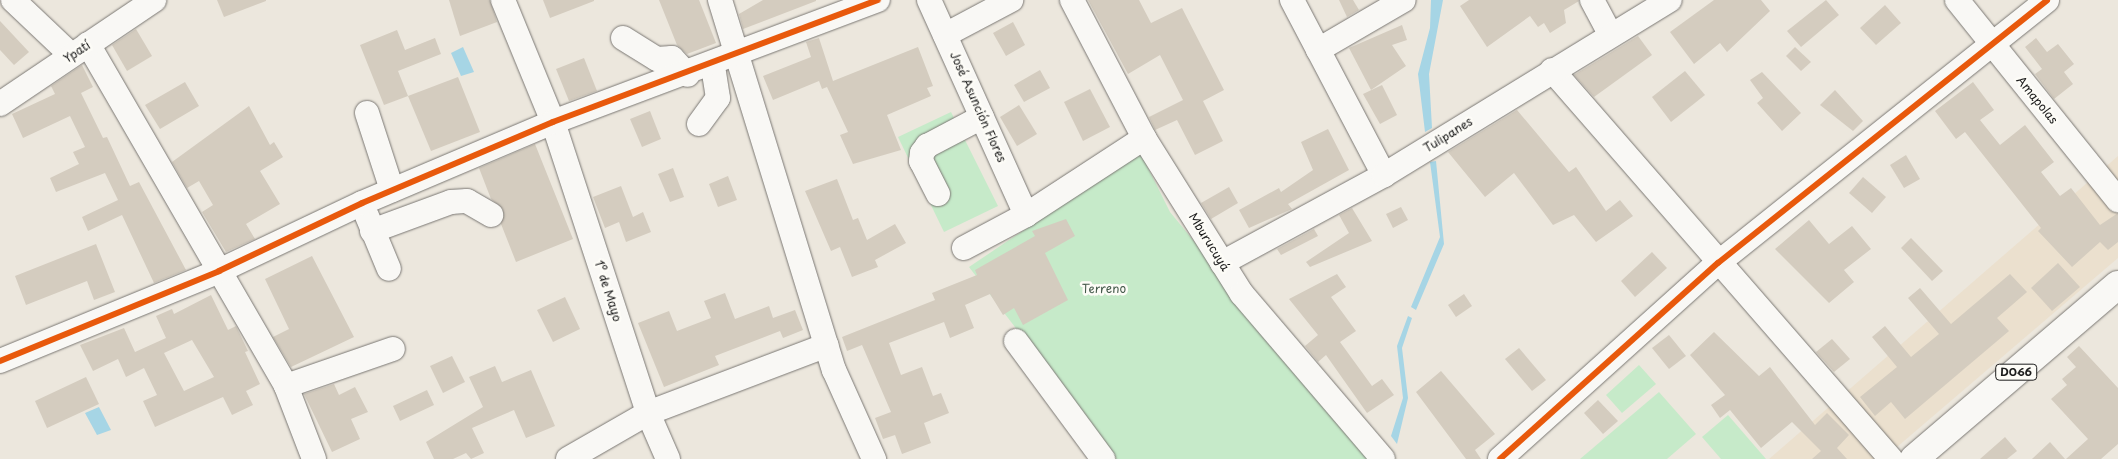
<!DOCTYPE html>
<meta charset="utf-8">
<style>
body{margin:0}
#map{position:relative;width:2118px;height:459px;overflow:hidden;background:#ece7dd;font-family:"Playpen Sans",sans-serif}
div>[style]{position:absolute}
[style*='--x']{left:calc(var(--x)*1px);top:calc(var(--y)*1px);width:calc(var(--w)*1px);rotate:calc(var(--a)*1deg)}
.built>*{inset:0;background:#ebe0ce}
.green>*{inset:0;background:#c6eac9}
.water>*{inset:0;background:#a6d5e5}
.building>*{inset:0;background:#d4ccbf}
.roads{filter:drop-shadow(0 0 1px #7a7773) drop-shadow(0 0 1px #7a7773)}
.minor>*{height:24px;margin:-12px;padding:0 12px;transform-origin:12px;border-radius:12px;background:#f9f8f5}
.major>*{height:28px;margin:-14px;padding:0 14px;transform-origin:14px;border-radius:14px;background:#f9f8f5}
.cycleway>*{height:6px;margin:-3px;padding:0 3px;transform-origin:3px;border-radius:3px;background:#e8590c}
span{translate:-50% -50%;white-space:nowrap;text-align:center;line-height:1.15;-webkit-text-stroke:5px #fdfcf7;paint-order:stroke}
.shield-label span{padding:1px 4px;background:#fdfcf7;border:1px solid;border-radius:4px;-webkit-text-stroke-width:0}
.shield-label{font-size:11px;color:#1c1c1c;font-weight:700}
.street-label{font-size:12px;color:#1c1c1c}
.park-label{font-size:12px;color:#455a4b}
</style>
<div id="map">
<div class="built">
<i style="clip-path:polygon(2118px 156px,2118px 258px,1883px 459px,1769px 459px)"></i>
</div>
<div class="green">
<i style="clip-path:polygon(951px 112px,998px 206px,944px 232px,898px 137px)"></i>
<i style="clip-path:polygon(1140px 152px,1170px 212px,1373px 459px,1116px 459px,969px 267px)"></i>
<i style="clip-path:polygon(1639px 365px,1656px 384px,1622px 413px,1606px 395px)"></i>
<i style="clip-path:polygon(1659px 392px,1696px 434px,1667px 459px,1580px 459px)"></i>
<i style="clip-path:polygon(1728px 415px,1766px 459px,1721px 459px,1702px 437px)"></i>
</div>
<div class="water">
<i style="clip-path:polygon(1431px 0,1443px 0,1429px 74px,1432px 128px,1425px 132px,1418px 74px,1430px 28px)"></i>
<i style="clip-path:polygon(463px 47px,474px 72px,461px 76px,451px 53px)"></i>
<i style="clip-path:polygon(1436px 161px,1444px 244px,1416px 310px,1411px 307px,1440px 237px,1430px 162px)"></i>
<i style="clip-path:polygon(1408px 316px,1412px 318px,1402px 348px,1408px 398px,1397px 444px,1391px 436px,1403px 398px,1397px 346px)"></i>
<i style="clip-path:polygon(99px 407px,111px 430px,97px 435px,85px 413px)"></i>
</div>
<div class="building">
<i style="clip-path:polygon(217px 0,266px 0,266px 1px,224px 17px)"></i>
<i style="clip-path:polygon(449px 0,490px 0,497px 22px,460px 36px)"></i>
<i style="clip-path:polygon(543px 0,594px 0,594px 1px,550px 18px)"></i>
<i style="clip-path:polygon(659px 0,699px 0,716px 43px,687px 54px,677px 45px)"></i>
<i style="clip-path:polygon(763px 0,816px 0,816px 1px,743px 29px,739px 14px)"></i>
<i style="clip-path:polygon(1088px 0,1139px 0,1151px 23px,1182px 8px,1224px 90px,1203px 101px,1223px 141px,1195px 155px,1177px 120px,1155px 130px,1149px 117px,1183px 100px,1160px 55px,1128px 74px)"></i>
<i style="clip-path:polygon(1339px 0,1353px 0,1359px 10px,1347px 17px)"></i>
<i style="clip-path:polygon(1469px 0,1578px 0,1579px 1px,1564px 10px,1566px 23px,1550px 33px,1544px 23px,1538px 27px,1530px 16px,1487px 47px,1460px 6px)"></i>
<i style="clip-path:polygon(1714px 0,1761px 0,1770px 11px,1727px 52px,1720px 43px,1694px 64px,1670px 32px)"></i>
<i style="clip-path:polygon(1826px 0,1839px 15px,1801px 47px,1787px 31px)"></i>
<i style="clip-path:polygon(1885px 5px,1901px 23px,1876px 45px,1860px 28px)"></i>
<i style="clip-path:polygon(0 21px,29px 52px,14px 65px,0 50px)"></i>
<i style="clip-path:polygon(1013px 22px,1025px 45px,1006px 56px,993px 33px)"></i>
<i style="clip-path:polygon(1402px 25px,1407px 40px,1392px 45px,1406px 66px,1371px 90px,1349px 48px)"></i>
<i style="clip-path:polygon(136px 29px,152px 56px,127px 71px,112px 45px)"></i>
<i style="clip-path:polygon(397px 30px,405px 50px,435px 38px,441px 54px,398px 71px,408px 96px,384px 105px,360px 45px)"></i>
<i style="clip-path:polygon(1638px 36px,1652px 55px,1594px 97px,1574px 75px)"></i>
<i style="clip-path:polygon(819px 38px,833px 81px,918px 47px,933px 86px,927px 88px,931px 96px,887px 115px,901px 150px,853px 164px,840px 135px,848px 132px,827px 87px,822px 89px,819px 81px,773px 100px,763px 76px,811px 57px,806px 42px)"></i>
<i style="clip-path:polygon(2036px 38px,2047px 52px,2058px 44px,2074px 64px,2064px 72px,2073px 84px,2054px 99px,2035px 74px,2042px 69px,2025px 47px)"></i>
<i style="clip-path:polygon(1795px 47px,1811px 62px,1801px 71px,1786px 56px)"></i>
<i style="clip-path:polygon(584px 58px,597px 91px,569px 101px,556px 69px)"></i>
<i style="clip-path:polygon(82px 65px,93px 87px,81px 93px,103px 138px,107px 137px,130px 186px,139px 182px,186px 270px,154px 283px,122px 215px,88px 231px,82px 217px,118px 200px,105px 173px,56px 192px,50px 178px,79px 164px,73px 152px,85px 147px,70px 116px,23px 138px,12px 114px,55px 94px,51px 86px)"></i>
<i style="clip-path:polygon(1040px 70px,1050px 88px,1024px 102px,1014px 85px)"></i>
<i style="clip-path:polygon(1685px 71px,1705px 95px,1671px 122px,1652px 97px)"></i>
<i style="clip-path:polygon(1762px 72px,1801px 113px,1782px 131px,1757px 103px,1763px 98px,1750px 80px)"></i>
<i style="clip-path:polygon(458px 77px,480px 132px,431px 151px,408px 96px)"></i>
<i style="clip-path:polygon(185px 82px,199px 106px,160px 129px,145px 105px)"></i>
<i style="clip-path:polygon(1973px 82px,1994px 110px,1980px 120px,2000px 145px,2025px 125px,2054px 162px,2041px 172px,2060px 196px,2071px 188px,2100px 225px,2118px 213px,2118px 242px,2108px 250px,2100px 242px,2072px 267px,2038px 231px,2041px 228px,1965px 132px,1956px 139px,1935px 111px)"></i>
<i style="clip-path:polygon(1382px 85px,1397px 115px,1380px 124px,1363px 94px)"></i>
<i style="clip-path:polygon(1090px 89px,1110px 127px,1083px 141px,1064px 102px)"></i>
<i style="clip-path:polygon(1835px 90px,1863px 121px,1853px 131px,1820px 105px)"></i>
<i style="clip-path:polygon(1019px 105px,1037px 134px,1017px 146px,1000px 117px)"></i>
<i style="clip-path:polygon(249px 106px,270px 145px,274px 142px,283px 157px,260px 171px,280px 204px,246px 224px,255px 239px,226px 252px,202px 212px,213px 205px,199px 181px,187px 188px,172px 162px)"></i>
<i style="clip-path:polygon(1517px 110px,1569px 172px,1576px 167px,1606px 211px,1620px 200px,1633px 216px,1596px 242px,1574px 215px,1553px 225px,1514px 173px,1485px 197px,1448px 152px)"></i>
<i style="clip-path:polygon(650px 111px,661px 139px,642px 147px,630px 119px)"></i>
<i style="clip-path:polygon(1328px 129px,1349px 170px,1288px 204px,1292px 209px,1249px 228px,1239px 210px,1279px 188px,1281px 192px,1313px 170px,1301px 142px)"></i>
<i style="clip-path:polygon(535px 144px,573px 239px,516px 262px,501px 224px,503px 209px,491px 199px,479px 168px)"></i>
<i style="clip-path:polygon(1906px 155px,1920px 179px,1904px 188px,1890px 165px)"></i>
<i style="clip-path:polygon(673px 168px,684px 197px,670px 202px,658px 174px)"></i>
<i style="clip-path:polygon(728px 176px,737px 200px,718px 207px,709px 184px)"></i>
<i style="clip-path:polygon(1863px 177px,1886px 197px,1872px 213px,1849px 193px)"></i>
<i style="clip-path:polygon(837px 179px,853px 220px,858px 218px,867px 240px,895px 224px,906px 243px,875px 260px,878px 267px,852px 277px,840px 247px,831px 251px,805px 191px)"></i>
<i style="clip-path:polygon(621px 186px,633px 217px,643px 212px,651px 232px,626px 242px,619px 222px,605px 228px,593px 197px)"></i>
<i style="clip-path:polygon(1229px 187px,1238px 203px,1211px 219px,1201px 203px)"></i>
<i style="clip-path:polygon(1401px 207px,1408px 220px,1393px 228px,1386px 214px)"></i>
<i style="clip-path:polygon(1352px 208px,1372px 241px,1310px 267px,1306px 262px,1349px 233px,1339px 215px)"></i>
<i style="clip-path:polygon(1066px 219px,1075px 236px,1045px 253px,1068px 300px,1023px 325px,1014px 308px,1003px 315px,990px 294px,965px 305px,974px 328px,950px 338px,944px 322px,889px 343px,901px 375px,922px 367px,933px 396px,941px 393px,949px 413px,924px 423px,931px 443px,902px 454px,895px 435px,883px 439px,875px 418px,891px 412px,862px 345px,847px 351px,842px 337px,935px 300px,932px 293px,977px 275px,975px 270px,1035px 236px,1032px 231px)"></i>
<i style="clip-path:polygon(1809px 220px,1829px 244px,1852px 226px,1871px 249px,1844px 270px,1854px 282px,1829px 303px,1775px 249px)"></i>
<i style="clip-path:polygon(1314px 229px,1318px 236px,1281px 255px,1277px 249px)"></i>
<i style="clip-path:polygon(1911px 238px,1943px 271px,1932px 281px,1901px 248px)"></i>
<i style="clip-path:polygon(96px 244px,115px 292px,94px 300px,87px 281px,26px 305px,15px 276px)"></i>
<i style="clip-path:polygon(1652px 252px,1667px 268px,1635px 297px,1621px 281px)"></i>
<i style="clip-path:polygon(312px 256px,354px 337px,291px 367px,273px 337px,289px 329px,265px 279px)"></i>
<i style="clip-path:polygon(2058px 263px,2080px 287px,2052px 311px,2031px 288px)"></i>
<i style="clip-path:polygon(1337px 274px,1346px 287px,1331px 297px,1356px 331px,1340px 342px,1372px 386px,1382px 379px,1394px 395px,1367px 413px,1326px 355px,1318px 362px,1305px 346px,1318px 335px,1289px 299px)"></i>
<i style="clip-path:polygon(2010px 274px,2027px 292px,1997px 318px,2009px 331px,1905px 419px,1891px 402px,1875px 416px,1860px 397px,1897px 367px,1872px 337px,1885px 326px,1911px 357px,1939px 334px,1908px 298px,1920px 288px,1951px 324px)"></i>
<i style="clip-path:polygon(725px 293px,735px 319px,769px 306px,773px 318px,795px 310px,803px 330px,783px 338px,780px 331px,715px 356px,719px 365px,664px 387px,638px 323px,669px 311px,677px 331px,711px 318px,704px 301px)"></i>
<i style="clip-path:polygon(1464px 294px,1472px 306px,1456px 317px,1448px 305px)"></i>
<i style="clip-path:polygon(evenodd,211px 295px,228px 330px,236px 326px,248px 351px,245px 352px,260px 384px,246px 391px,253px 405px,232px 415px,223px 397px,155px 427px,143px 401px,157px 395px,144px 368px,126px 377px,118px 359px,93px 371px,80px 345px,124px 328px,135px 352px,166px 338px,156px 316px,172px 309px,174px 314px,211px 295px,192px 340px,214px 377px,184px 391px,164px 353px,192px 340px)"></i>
<i style="clip-path:polygon(565px 297px,580px 329px,553px 342px,537px 310px)"></i>
<i style="clip-path:polygon(1714px 332px,1759px 376px,1770px 367px,1815px 425px,1827px 413px,1849px 435px,1837px 448px,1847px 459px,1812px 459px,1821px 451px,1792px 422px,1761px 448px,1730px 410px,1720px 418px,1711px 405px,1725px 395px,1690px 355px)"></i>
<i style="clip-path:polygon(1669px 335px,1686px 356px,1669px 369px,1652px 348px)"></i>
<i style="clip-path:polygon(1832px 339px,1850px 359px,1834px 372px,1816px 352px)"></i>
<i style="clip-path:polygon(2079px 346px,2118px 388px,2118px 444px,2101px 459px,2066px 459px,2088px 439px,2051px 399px,2067px 385px,2062px 379px,2076px 367px,2067px 357px)"></i>
<i style="clip-path:polygon(1519px 348px,1546px 380px,1532px 391px,1505px 359px)"></i>
<i style="clip-path:polygon(452px 356px,465px 382px,443px 393px,430px 366px)"></i>
<i style="clip-path:polygon(495px 366px,502px 382px,531px 370px,555px 426px,526px 438px,514px 410px,472px 428px,484px 453px,471px 459px,466px 453px,453px 459px,434px 459px,426px 442px,483px 407px,469px 377px)"></i>
<i style="clip-path:polygon(1441px 371px,1495px 434px,1475px 450px,1481px 459px,1466px 459px,1416px 392px)"></i>
<i style="clip-path:polygon(86px 377px,99px 404px,47px 428px,35px 401px)"></i>
<i style="clip-path:polygon(334px 384px,339px 395px,355px 387px,368px 412px,351px 419px,360px 439px,332px 452px,304px 394px)"></i>
<i style="clip-path:polygon(427px 390px,434px 405px,400px 421px,393px 406px)"></i>
<i style="clip-path:polygon(1598px 400px,1618px 421px,1603px 434px,1584px 413px)"></i>
<i style="clip-path:polygon(2005px 437px,2017px 451px,2007px 459px,1980px 459px)"></i>
<i style="clip-path:polygon(2050px 442px,2065px 459px,2032px 459px)"></i>
</div>
<div class="roads">
<div class="minor">
<i style="--x:13;--y:0;--w:80;--a:43.5"></i>
<i style="--x:503;--y:0;--w:132;--a:67.7"></i>
<i style="--x:553;--y:122;--w:306;--a:71.9"></i>
<i style="--x:648;--y:413;--w:50;--a:66.5"></i>
<i style="--x:720;--y:0;--w:387;--a:72.9"></i>
<i style="--x:834;--y:370;--w:98;--a:65.8"></i>
<i style="--x:929;--y:0;--w:236;--a:65.7"></i>
<i style="--x:1072;--y:0;--w:156;--a:62.4"></i>
<i style="--x:1144;--y:138;--w:184;--a:57.9"></i>
<i style="--x:1242;--y:294;--w:217;--a:49.5"></i>
<i style="--x:1292;--y:0;--w:198;--a:62.3"></i>
<i style="--x:1592;--y:0;--w:40;--a:62"></i>
<i style="--x:1957;--y:0;--w:257;--a:51.2"></i>
<i style="--x:945;--y:35;--w:75;--a:-27.9"></i>
<i style="--x:623;--y:38;--w:40;--a:32"></i>
<i style="--x:657;--y:59;--w:15;--a:-4"></i>
<i style="--x:672;--y:58;--w:23;--a:47"></i>
<i style="--x:88;--y:44;--w:395;--a:59.9"></i>
<i style="--x:286;--y:386;--w:78;--a:69"></i>
<i style="--x:1318;--y:50;--w:99;--a:-30.2"></i>
<i style="--x:1552;--y:70;--w:516;--a:48.93"></i>
<i style="--x:0;--y:104;--w:186;--a:-34"></i>
<i style="--x:367;--y:113;--w:81;--a:72"></i>
<i style="--x:699;--y:124;--w:32;--a:-54"></i>
<i style="--x:718;--y:98;--w:32;--a:-99"></i>
<i style="--x:938;--y:194;--w:37;--a:-117"></i>
<i style="--x:921;--y:161;--w:8;--a:-83"></i>
<i style="--x:922;--y:153;--w:9;--a:-54"></i>
<i style="--x:927;--y:146;--w:62;--a:-27.8"></i>
<i style="--x:367;--y:216;--w:57;--a:67.5"></i>
<i style="--x:372;--y:231;--w:84;--a:-20.2"></i>
<i style="--x:451;--y:202;--w:16;--a:-4"></i>
<i style="--x:467;--y:201;--w:28;--a:30"></i>
<i style="--x:964;--y:248;--w:70;--a:-28"></i>
<i style="--x:1026;--y:215;--w:141;--a:-33.1"></i>
<i style="--x:1222;--y:263;--w:184;--a:-28.5"></i>
<i style="--x:1384;--y:175;--w:335;--a:-31.5"></i>
<i style="--x:1016;--y:341;--w:147;--a:53.6"></i>
<i style="--x:0;--y:361;--w:237;--a:-22.3"></i>
<i style="--x:219;--y:271;--w:158;--a:-25.4"></i>
<i style="--x:362;--y:203;--w:207;--a:-23"></i>
<i style="--x:553;--y:122;--w:347;--a:-20.6"></i>
<i style="--x:286;--y:386;--w:113;--a:-19.1"></i>
<i style="--x:568;--y:459;--w:92;--a:-29.9"></i>
<i style="--x:648;--y:413;--w:191;--a:-20.8"></i>
<i style="--x:1500;--y:459;--w:293;--a:-42"></i>
<i style="--x:1718;--y:263;--w:421;--a:-38.6"></i>
</div>
<div class="major">
<i style="--x:1914;--y:459;--w:268;--a:-40.5"></i>
</div>
</div>
<div class="cycleway">
<i style="--x:0;--y:361;--w:237;--a:-22.3"></i>
<i style="--x:219;--y:271;--w:158;--a:-25.4"></i>
<i style="--x:362;--y:203;--w:207;--a:-23"></i>
<i style="--x:553;--y:122;--w:347;--a:-20.6"></i>
<i style="--x:1500;--y:459;--w:293;--a:-42"></i>
<i style="--x:1718;--y:263;--w:421;--a:-38.6"></i>
</div>
<div class="shield-label">
<span style="left:2016px;top:372px">D066</span>
</div>
<div class="street-label">
<span style="left:77px;top:52px;rotate:-33deg">Ypatí</span>
<span style="left:2037px;top:100px;rotate:51deg">Amapolas</span>
<span style="left:978px;top:107px;rotate:66deg">José Asunción Flores</span>
<span style="left:1448px;top:135px;rotate:-32deg">Tulipanes</span>
<span style="left:1209px;top:242px;rotate:58deg">Mburucuyá</span>
<span style="left:608px;top:291px;rotate:72deg">1º de Mayo</span>
</div>
<div class="park-label">
<span style="left:1104px;top:289px">Terreno</span>
</div>
</div>
